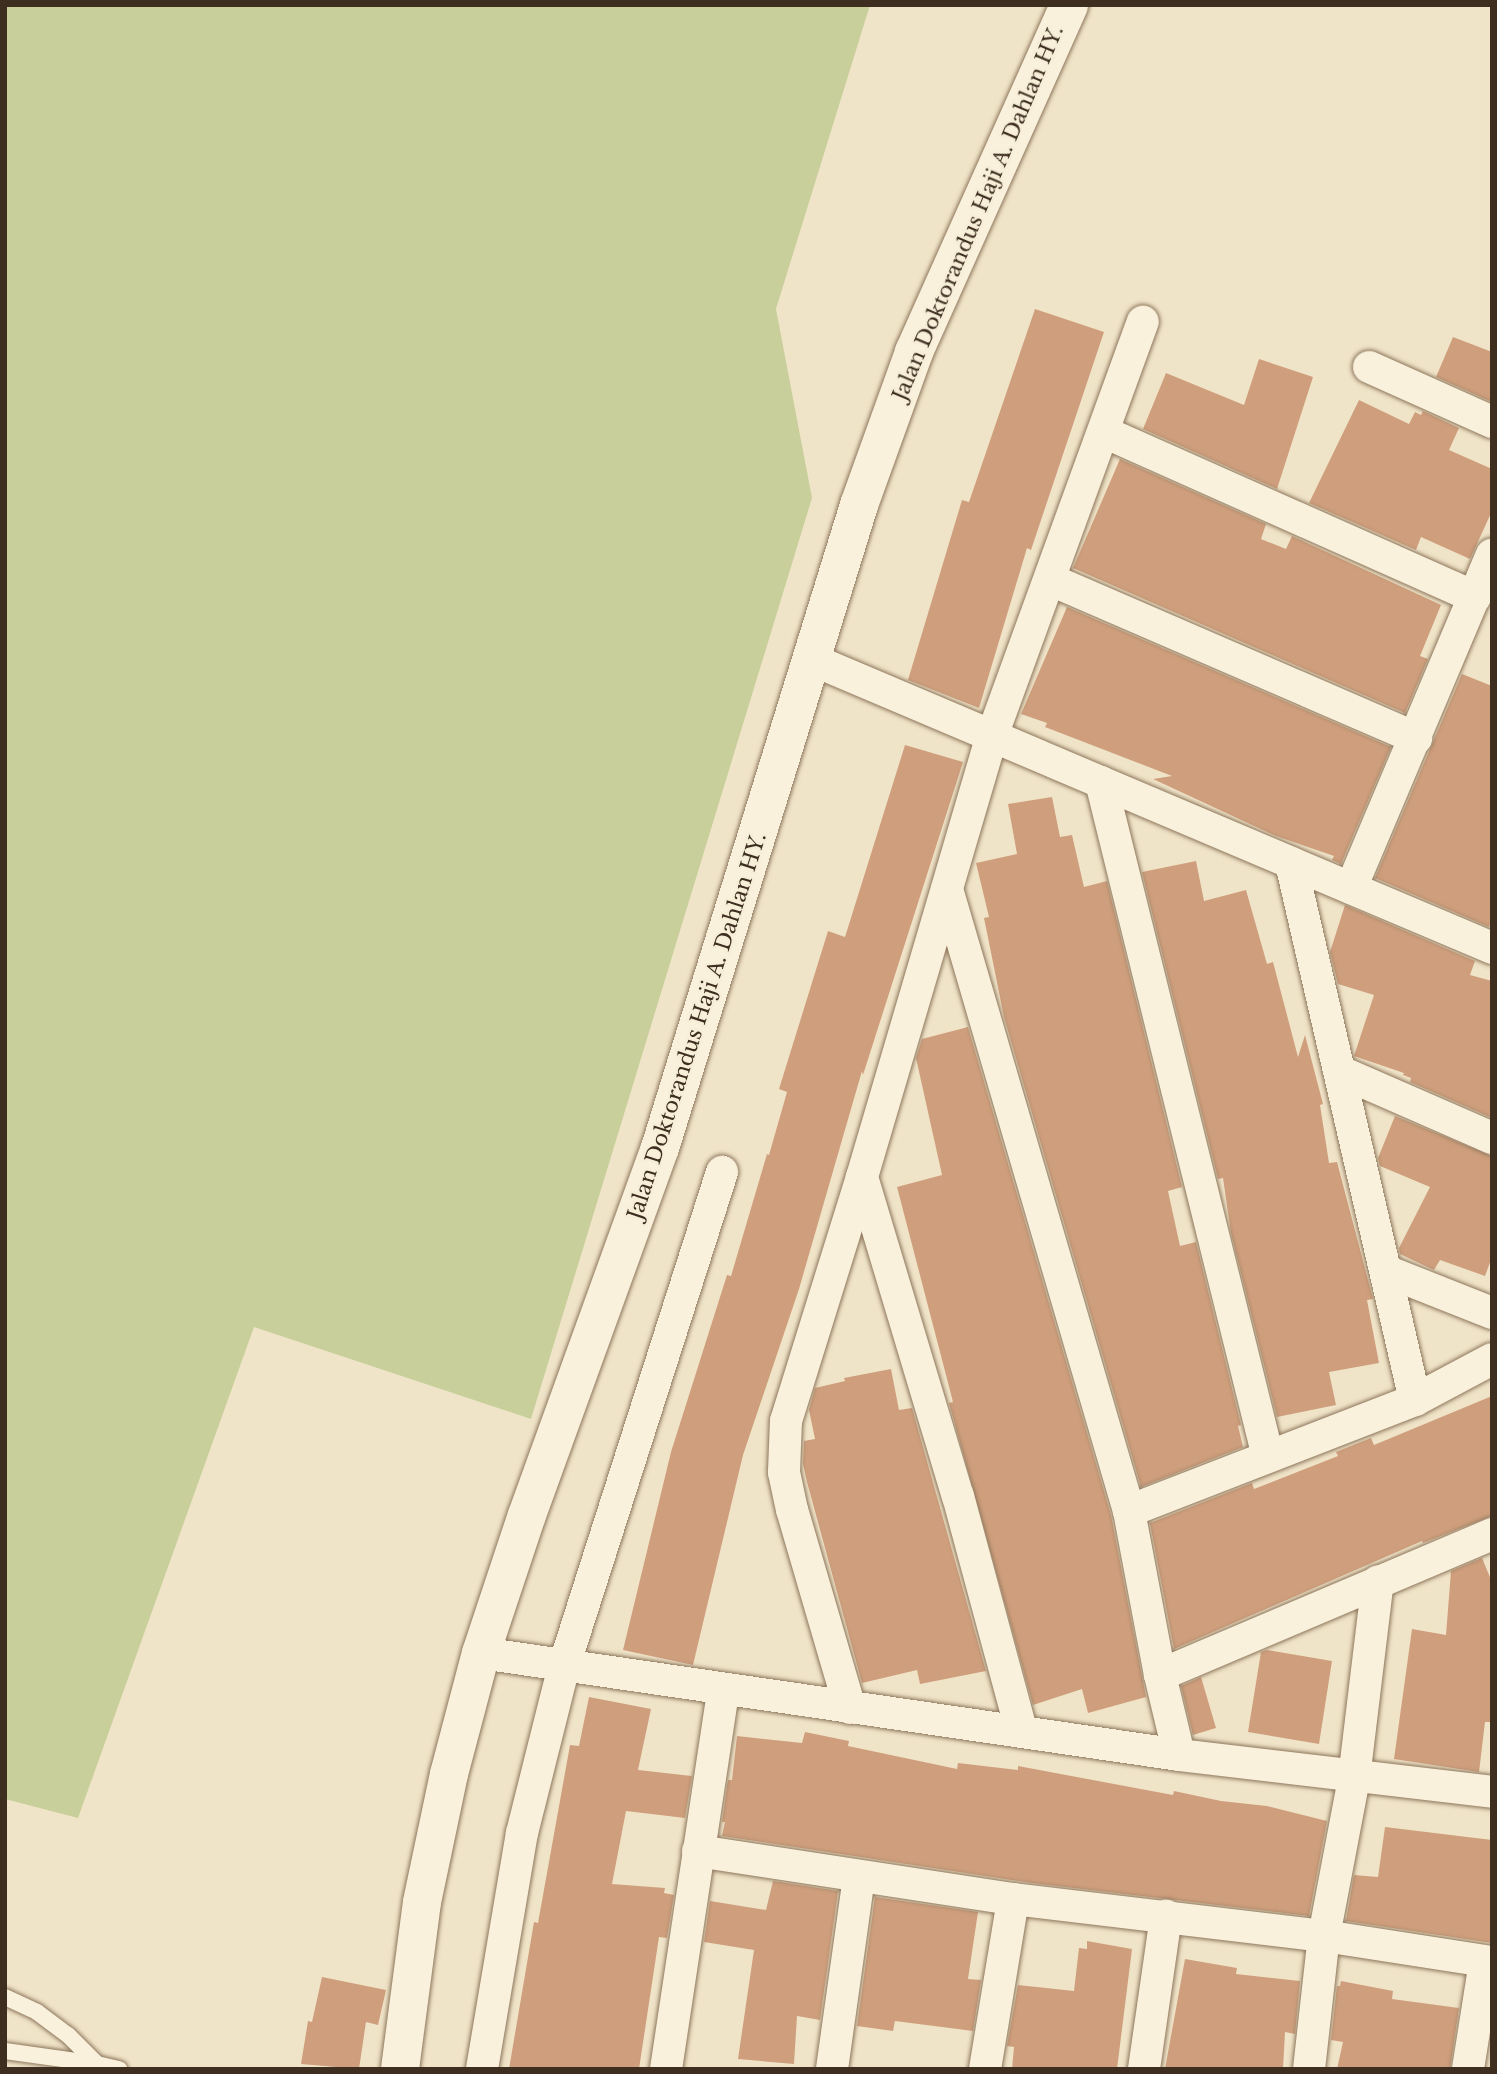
<!DOCTYPE html>
<style>
body{margin:0}
#map{position:relative;width:1497px;height:2074px;overflow:hidden;background:#f0e4c8;font-family:"Libre Baskerville",serif}
div>[style]{position:absolute}
[style*='--x']{left:calc(var(--x)*1px);top:calc(var(--y)*1px);width:calc(var(--w)*1px);rotate:calc(var(--a)*1deg)}
.green>*{inset:0;background:#c9cf9b}
.building>*{inset:0;background:#cf9f7d}
.roads{filter:drop-shadow(0 0 2px #8d765c) drop-shadow(0 0 2px #8d765c)}
.service>*{height:16px;margin:-8px;padding:0 8px;transform-origin:8px;border-radius:8px;background:#faf1dc}
.minor>*{height:32px;margin:-16px;padding:0 16px;transform-origin:16px;border-radius:16px;background:#faf1dc}
.tertiary>*{height:38px;margin:-19px;padding:0 19px;transform-origin:19px;border-radius:19px;background:#faf1dc}
span{translate:-50% -50%;white-space:nowrap;text-align:center;line-height:1.15;-webkit-text-stroke:5px #f7eed8;paint-order:stroke}
.street-label{font-size:21px;color:#3d2e20}
.frame{position:absolute;inset:0;border:7px solid #3d2e20;pointer-events:none}
</style>
<div id="map">
<div class="green">
<i style="clip-path:polygon(5px 5px,870px 5px,776px 309px,812px 498px,531px 1419px,254px 1327px,78px 1818px,5px 1799px)"></i>
</div>
<div class="building">
<i style="clip-path:polygon(1035px 309px,1104px 332px,1031px 550px,1027px 548px,979px 708px,908px 680px,962px 500px,969px 502px)"></i>
<i style="clip-path:polygon(1453px 337px,1492px 352px,1492px 402px,1436px 377px)"></i>
<i style="clip-path:polygon(1259px 359px,1313px 377px,1277px 489px,1143px 429px,1166px 373px,1244px 405px)"></i>
<i style="clip-path:polygon(1359px 400px,1409px 424px,1415px 412px,1421px 415px,1423px 411px,1459px 428px,1449px 450px,1492px 469px,1492px 511px,1470px 559px,1421px 537px,1416px 550px,1309px 503px)"></i>
<i style="clip-path:polygon(1120px 459px,1266px 524px,1261px 539px,1286px 549px,1292px 536px,1441px 605px,1420px 656px,1428px 659px,1405px 713px,1073px 568px)"></i>
<i style="clip-path:polygon(1067px 607px,1391px 747px,1341px 864px,1332px 860px,1334px 856px,1276px 836px,1153px 779px,1172px 776px,1045px 727px,1047px 723px,1021px 714px)"></i>
<i style="clip-path:polygon(1462px 674px,1492px 686px,1492px 920px,1489px 927px,1375px 878px)"></i>
<i style="clip-path:polygon(905px 745px,963px 762px,863px 1075px,862px 1071px,799px 1289px,743px 1455px,693px 1665px,623px 1650px,671px 1452px,727px 1275px,731px 1276px,767px 1154px,769px 1155px,787px 1092px,779px 1089px,828px 931px,845px 937px)"></i>
<i style="clip-path:polygon(1052px 797px,1060px 837px,1072px 835px,1084px 887px,1107px 881px,1182px 1187px,1168px 1191px,1180px 1246px,1196px 1242px,1241px 1425px,1238px 1426px,1243px 1447px,1141px 1487px,1004px 1017px,984px 918px,989px 917px,976px 863px,1017px 854px,1008px 804px)"></i>
<i style="clip-path:polygon(1196px 861px,1204px 901px,1246px 890px,1267px 964px,1273px 962px,1298px 1057px,1305px 1035px,1323px 1104px,1320px 1105px,1329px 1163px,1337px 1162px,1373px 1299px,1367px 1300px,1379px 1363px,1329px 1372px,1336px 1405px,1277px 1417px,1231px 1233px,1223px 1178px,1218px 1179px,1142px 872px)"></i>
<i style="clip-path:polygon(1345px 905px,1475px 961px,1470px 975px,1492px 981px,1492px 1118px,1410px 1082px,1411px 1078px,1403px 1075px,1404px 1073px,1354px 1056px,1374px 995px,1338px 984px,1330px 952px)"></i>
<i style="clip-path:polygon(968px 1027px,1111px 1515px,1146px 1697px,1088px 1713px,1082px 1689px,1033px 1705px,949px 1403px,953px 1402px,897px 1187px,942px 1175px,916px 1058px,922px 1039px)"></i>
<i style="clip-path:polygon(1395px 1116px,1492px 1156px,1492px 1257px,1485px 1276px,1440px 1260px,1434px 1270px,1400px 1254px,1399px 1248px,1430px 1187px,1380px 1166px,1378px 1158px)"></i>
<i style="clip-path:polygon(891px 1369px,899px 1410px,912px 1408px,986px 1671px,920px 1684px,917px 1670px,862px 1683px,807px 1482px,803px 1464px,804px 1441px,815px 1439px,809px 1410px,815px 1388px,845px 1381px,844px 1378px)"></i>
<i style="clip-path:polygon(1492px 1396px,1492px 1516px,1423px 1543px,1422px 1541px,1174px 1649px,1150px 1523px,1252px 1483px,1254px 1489px,1338px 1456px,1336px 1452px,1371px 1438px,1374px 1445px)"></i>
<i style="clip-path:polygon(1482px 1558px,1492px 1582px,1492px 1722px,1485px 1722px,1479px 1772px,1394px 1759px,1412px 1629px,1446px 1635px,1451px 1571px)"></i>
<i style="clip-path:polygon(1267px 1650px,1332px 1661px,1319px 1744px,1248px 1732px,1261px 1652px)"></i>
<i style="clip-path:polygon(1201px 1677px,1216px 1728px,1193px 1735px,1181px 1686px)"></i>
<i style="clip-path:polygon(589px 1697px,651px 1709px,638px 1770px,692px 1776px,685px 1818px,626px 1811px,612px 1884px,665px 1888px,664px 1893px,674px 1895px,667px 1938px,659px 1937px,639px 2069px,509px 2069px,534px 1922px,538px 1923px,570px 1745px,579px 1746px)"></i>
<i style="clip-path:polygon(805px 1732px,849px 1741px,848px 1746px,957px 1769px,958px 1763px,1018px 1770px,1018px 1766px,1173px 1795px,1174px 1791px,1221px 1801px,1267px 1806px,1327px 1821px,1309px 1916px,1032px 1883px,722px 1836px,725px 1822px,722px 1822px,728px 1780px,732px 1780px,737px 1736px,802px 1743px)"></i>
<i style="clip-path:polygon(1385px 1827px,1492px 1840px,1492px 1943px,1346px 1921px,1354px 1875px,1378px 1877px)"></i>
<i style="clip-path:polygon(773px 1881px,838px 1891px,820px 2020px,797px 2016px,794px 2064px,738px 2059px,754px 1950px,704px 1942px,710px 1901px,766px 1910px)"></i>
<i style="clip-path:polygon(875px 1897px,978px 1912px,968px 1979px,981px 1980px,973px 2031px,895px 2021px,893px 2031px,857px 2026px)"></i>
<i style="clip-path:polygon(1087px 1941px,1132px 1949px,1117px 2069px,1012px 2069px,1014px 2047px,1007px 2046px,1018px 1985px,1074px 1991px,1079px 1948px,1087px 1949px)"></i>
<i style="clip-path:polygon(1185px 1959px,1237px 1968px,1236px 1974px,1300px 1981px,1295px 2034px,1285px 2032px,1283px 2069px,1165px 2069px)"></i>
<i style="clip-path:polygon(322px 1977px,386px 1990px,378px 2025px,366px 2022px,359px 2069px,301px 2064px,308px 2021px,312px 2022px)"></i>
<i style="clip-path:polygon(1341px 1981px,1393px 1991px,1392px 1999px,1459px 2008px,1450px 2069px,1337px 2069px,1343px 2042px,1331px 2040px,1337px 1986px,1340px 1986px)"></i>
</div>
<div class="roads">
<div class="service">
<i style="--x:5;--y:1997;--w:35;--a:25"></i>
<i style="--x:37;--y:2012;--w:39;--a:37"></i>
<i style="--x:68;--y:2035;--w:41;--a:45"></i>
<i style="--x:97;--y:2064;--w:23;--a:13"></i>
<i style="--x:5;--y:2051;--w:93;--a:8"></i>
</div>
<div class="minor">
<i style="--x:1369;--y:367;--w:135;--a:24.1"></i>
<i style="--x:1104;--y:432;--w:406;--a:24"></i>
<i style="--x:1051;--y:580;--w:398;--a:23.4"></i>
<i style="--x:813;--y:660;--w:738;--a:22.98"></i>
<i style="--x:1101;--y:782;--w:695;--a:76.1"></i>
<i style="--x:1291;--y:863;--w:551;--a:77"></i>
<i style="--x:1351;--y:888;--w:362;--a:-67.1"></i>
<i style="--x:947;--y:889;--w:648;--a:73.69"></i>
<i style="--x:1129;--y:1511;--w:167;--a:79.3"></i>
<i style="--x:1160;--y:1675;--w:82;--a:76.6"></i>
<i style="--x:1341;--y:1072;--w:165;--a:23.6"></i>
<i style="--x:862;--y:1177;--w:333;--a:73.3"></i>
<i style="--x:958;--y:1496;--w:242;--a:74.9"></i>
<i style="--x:1386;--y:1271;--w:114;--a:21.6"></i>
<i style="--x:1129;--y:1511;--w:307;--a:-21.2"></i>
<i style="--x:1415;--y:1400;--w:87;--a:-28"></i>
<i style="--x:481;--y:1653;--w:705;--a:8.31"></i>
<i style="--x:1179;--y:1755;--w:315;--a:6.7"></i>
<i style="--x:1160;--y:1675;--w:361;--a:-23"></i>
<i style="--x:850;--y:1708;--w:206;--a:-106.3"></i>
<i style="--x:792;--y:1510;--w:39;--a:-102"></i>
<i style="--x:784;--y:1472;--w:51;--a:-87.8"></i>
<i style="--x:786;--y:1421;--w:256;--a:-72.7"></i>
<i style="--x:862;--y:1177;--w:460;--a:-73.6"></i>
<i style="--x:992;--y:736;--w:441;--a:-70"></i>
<i style="--x:698;--y:1851;--w:319;--a:8.7"></i>
<i style="--x:1013;--y:1899;--w:313;--a:6.8"></i>
<i style="--x:1324;--y:1936;--w:170;--a:8.8"></i>
<i style="--x:482;--y:2069;--w:239;--a:-80.4"></i>
<i style="--x:522;--y:1833;--w:172;--a:-75.9"></i>
<i style="--x:564;--y:1666;--w:519;--a:-72.26"></i>
<i style="--x:666;--y:2069;--w:382;--a:-81.4"></i>
<i style="--x:832;--y:2069;--w:194;--a:-82"></i>
<i style="--x:985;--y:2069;--w:172;--a:-80.6"></i>
<i style="--x:1144;--y:2069;--w:155;--a:-81.8"></i>
<i style="--x:1309;--y:2069;--w:134;--a:-83.6"></i>
<i style="--x:1324;--y:1936;--w:161;--a:-79.2"></i>
<i style="--x:1354;--y:1778;--w:198;--a:-83.1"></i>
<i style="--x:1468;--y:2069;--w:108;--a:-81"></i>
</div>
<div class="tertiary">
<i style="--x:400;--y:2069;--w:168;--a:-82.5"></i>
<i style="--x:422;--y:1902;--w:131;--a:-78.1"></i>
<i style="--x:449;--y:1774;--w:125;--a:-75.2"></i>
<i style="--x:481;--y:1653;--w:145;--a:-71.6"></i>
<i style="--x:527;--y:1515;--w:390;--a:-70.1"></i>
<i style="--x:660;--y:1148;--w:673;--a:-72.8"></i>
<i style="--x:859;--y:505;--w:163;--a:-70.2"></i>
<i style="--x:914;--y:352;--w:380;--a:-65.9"></i>
</div>
</div>
<div class="street-label">
<span style="left:978px;top:213px;rotate:-67deg">Jalan Doktorandus Haji A. Dahlan HY.</span>
<span style="left:697px;top:1026px;rotate:-72deg">Jalan Doktorandus Haji A. Dahlan HY.</span>
</div>
<div class="frame"></div>
</div>
